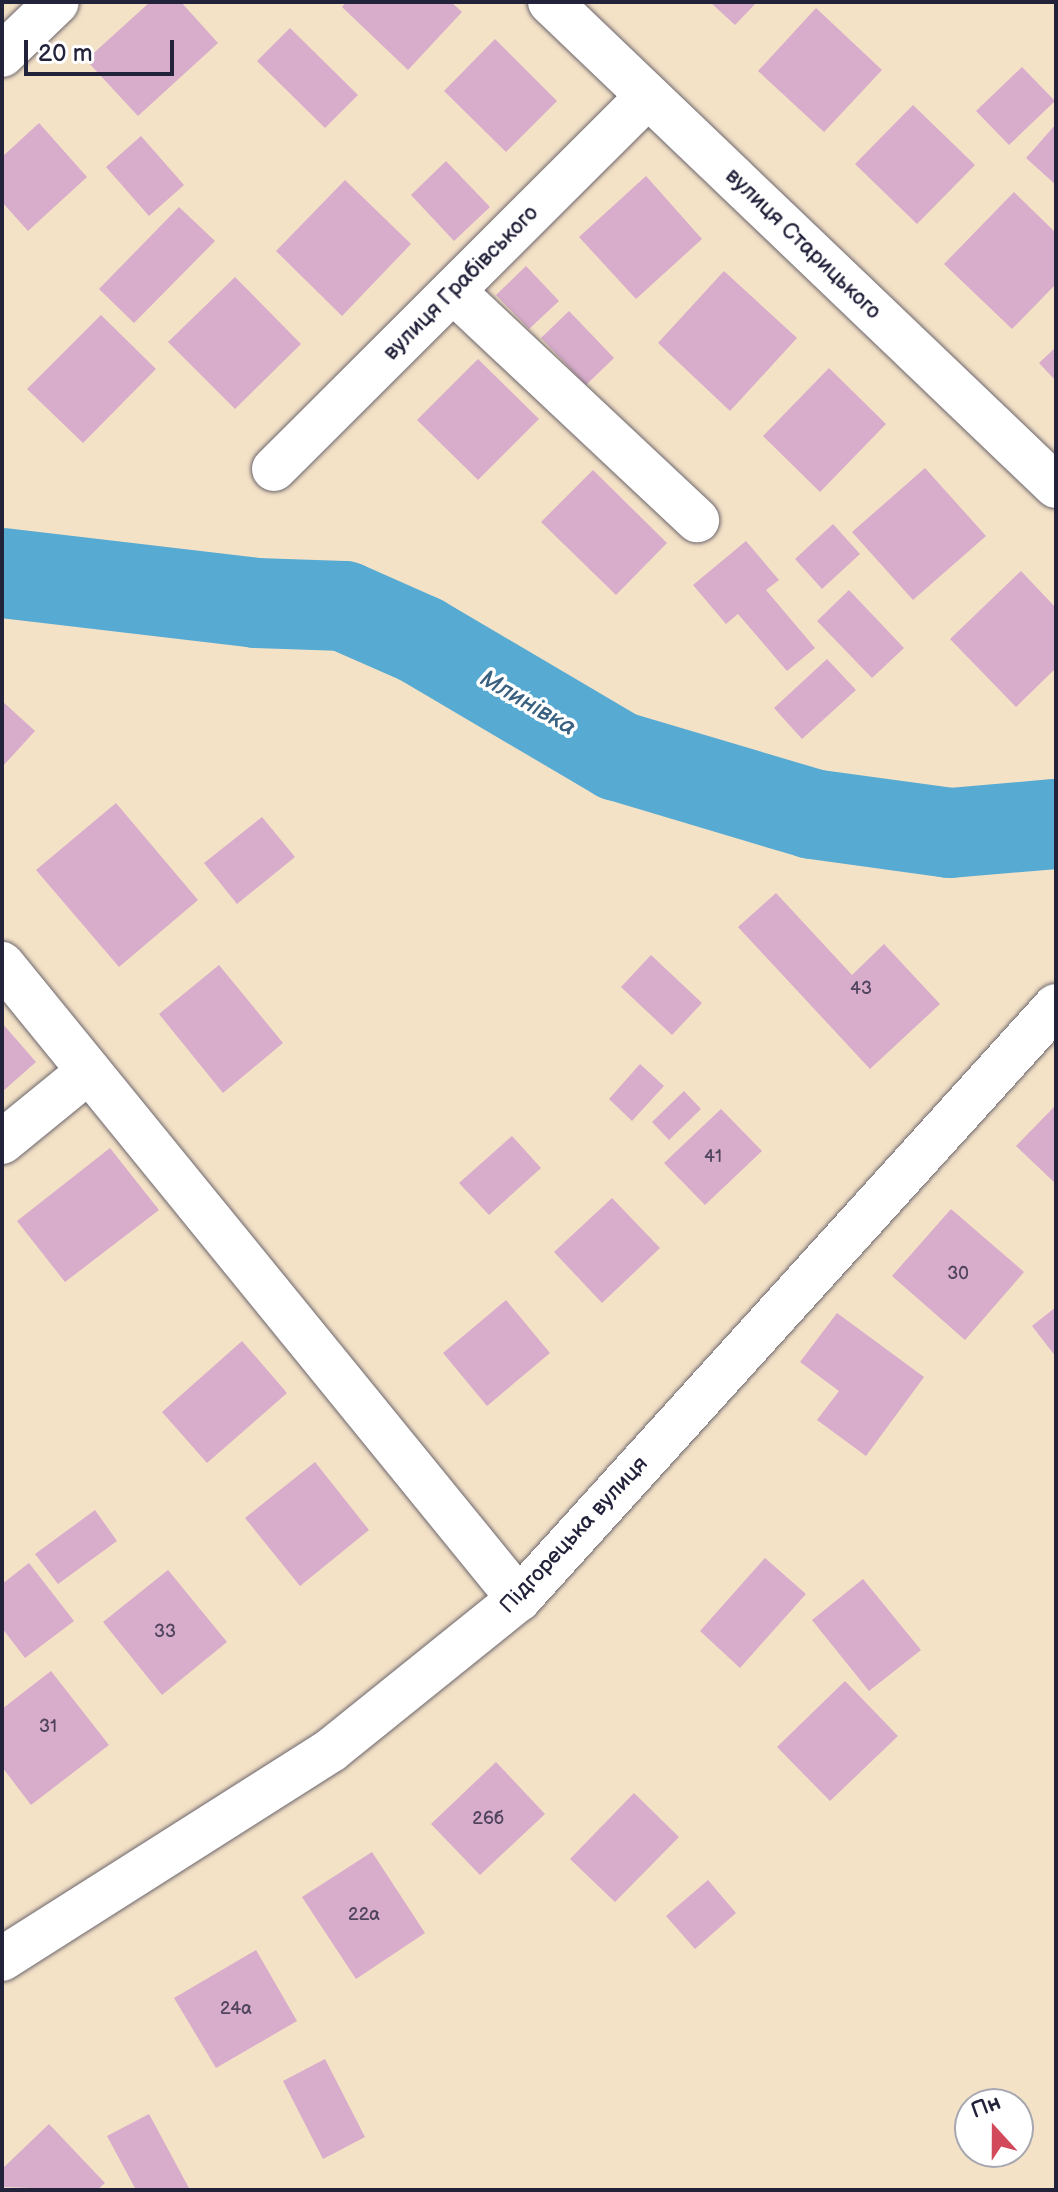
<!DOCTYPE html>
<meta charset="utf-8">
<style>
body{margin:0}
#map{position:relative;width:1058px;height:2192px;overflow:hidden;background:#f4e2c7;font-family:"Balsamiq Sans",sans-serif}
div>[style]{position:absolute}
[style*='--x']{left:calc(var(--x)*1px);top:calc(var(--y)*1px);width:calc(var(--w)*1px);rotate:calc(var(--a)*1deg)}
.river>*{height:90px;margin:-45px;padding:0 45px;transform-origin:45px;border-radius:45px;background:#57abd3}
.building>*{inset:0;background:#d8accb}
.roads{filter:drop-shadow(0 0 2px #6c656c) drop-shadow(0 0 2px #6c656c)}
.minor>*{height:44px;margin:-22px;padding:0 22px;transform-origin:22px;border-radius:22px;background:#fff}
span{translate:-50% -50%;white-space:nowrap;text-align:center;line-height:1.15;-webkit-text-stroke:7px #fff;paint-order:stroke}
.number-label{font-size:18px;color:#50445f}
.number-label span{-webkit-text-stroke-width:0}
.street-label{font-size:22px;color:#22223b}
.water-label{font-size:24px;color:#3a607f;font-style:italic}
.frame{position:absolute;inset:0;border:4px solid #22223b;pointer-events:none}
.north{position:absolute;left:954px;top:2088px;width:80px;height:80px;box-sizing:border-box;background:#fff;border:2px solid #a7a7b1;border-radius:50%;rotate:339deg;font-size:22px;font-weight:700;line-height:32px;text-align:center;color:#22223b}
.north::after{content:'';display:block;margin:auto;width:28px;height:36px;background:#d1495b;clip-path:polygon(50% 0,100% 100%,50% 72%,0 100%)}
.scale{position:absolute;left:24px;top:40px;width:150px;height:36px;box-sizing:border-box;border:4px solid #22223b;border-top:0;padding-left:10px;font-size:24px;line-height:28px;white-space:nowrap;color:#22223b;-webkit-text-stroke:6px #fff;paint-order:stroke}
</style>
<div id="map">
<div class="river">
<i style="--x:2;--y:573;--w:256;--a:6.7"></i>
<i style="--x:256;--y:603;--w:88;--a:2"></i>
<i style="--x:344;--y:606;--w:84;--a:23.8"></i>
<i style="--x:421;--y:640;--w:229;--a:30.5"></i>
<i style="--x:618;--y:756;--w:202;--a:16.6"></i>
<i style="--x:812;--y:814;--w:139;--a:7.8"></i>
<i style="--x:950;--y:833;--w:106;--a:-4.9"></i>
</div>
<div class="building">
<i style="clip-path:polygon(150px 2px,181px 2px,218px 43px,138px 116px,86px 60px)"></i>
<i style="clip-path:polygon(346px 2px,451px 2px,462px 12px,408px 70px,342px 7px)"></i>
<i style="clip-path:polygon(710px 2px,757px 2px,735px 25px)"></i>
<i style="clip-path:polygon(816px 8px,882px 70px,824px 132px,758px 71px)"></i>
<i style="clip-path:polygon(290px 28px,358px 95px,325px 128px,257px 61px)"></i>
<i style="clip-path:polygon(495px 39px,557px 101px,506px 152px,444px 91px)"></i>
<i style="clip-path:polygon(1022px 67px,1055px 101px,1009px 145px,976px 111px)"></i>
<i style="clip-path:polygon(913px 105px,975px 165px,917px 224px,855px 164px)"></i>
<i style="clip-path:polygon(39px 123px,87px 177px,28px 231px,2px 202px,2px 157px)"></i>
<i style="clip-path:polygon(1056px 124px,1056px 185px,1026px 158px)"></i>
<i style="clip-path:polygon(141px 136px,184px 185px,149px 216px,106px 167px)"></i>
<i style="clip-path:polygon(446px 161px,490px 207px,454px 241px,411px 195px)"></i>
<i style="clip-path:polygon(646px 176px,702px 239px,636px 299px,579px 237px)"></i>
<i style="clip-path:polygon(345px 180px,411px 244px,342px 316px,276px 251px)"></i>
<i style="clip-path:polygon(1014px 192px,1056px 233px,1056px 284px,1012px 329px,944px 264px)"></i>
<i style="clip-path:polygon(179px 207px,215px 241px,134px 323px,99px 289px)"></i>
<i style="clip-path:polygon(526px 266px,559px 301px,529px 329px,496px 295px)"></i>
<i style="clip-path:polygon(724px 271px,797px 338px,730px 411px,658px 343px)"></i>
<i style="clip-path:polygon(235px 277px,301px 344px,235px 409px,168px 342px)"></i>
<i style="clip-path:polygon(569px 311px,614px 358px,586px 385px,541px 338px)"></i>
<i style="clip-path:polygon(101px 315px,156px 369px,83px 443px,27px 389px)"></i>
<i style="clip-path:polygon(1056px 347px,1056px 381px,1039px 363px)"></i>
<i style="clip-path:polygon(478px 359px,539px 419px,478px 480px,417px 420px)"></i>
<i style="clip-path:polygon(829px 368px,886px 424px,820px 492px,763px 436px)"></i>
<i style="clip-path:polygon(925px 468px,986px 536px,913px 600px,852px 532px)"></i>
<i style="clip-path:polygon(593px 470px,667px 543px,616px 595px,541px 522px)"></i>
<i style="clip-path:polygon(833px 524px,860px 554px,822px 589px,795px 559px)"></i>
<i style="clip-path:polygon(746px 541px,779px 580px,766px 590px,815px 648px,787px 671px,738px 614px,726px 624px,693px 585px)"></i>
<i style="clip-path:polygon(1021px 571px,1056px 608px,1056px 668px,1016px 707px,950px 639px)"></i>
<i style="clip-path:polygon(849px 590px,904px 648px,872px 678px,817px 621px)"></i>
<i style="clip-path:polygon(827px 659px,856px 690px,802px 739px,774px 708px)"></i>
<i style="clip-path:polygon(2px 701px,35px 731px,2px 767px)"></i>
<i style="clip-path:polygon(116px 803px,198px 900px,119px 967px,36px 870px)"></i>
<i style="clip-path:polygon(262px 817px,295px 857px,237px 904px,204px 863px)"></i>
<i style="clip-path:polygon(776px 893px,852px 975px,884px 944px,940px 1004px,870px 1069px,738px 927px)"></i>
<i style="clip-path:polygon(651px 955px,702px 1003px,672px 1035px,621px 987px)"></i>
<i style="clip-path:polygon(219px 965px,283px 1043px,223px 1093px,159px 1014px)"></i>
<i style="clip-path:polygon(2px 1023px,36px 1062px,2px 1092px)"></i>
<i style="clip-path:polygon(640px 1064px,664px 1086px,632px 1121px,609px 1099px)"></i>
<i style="clip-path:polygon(684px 1091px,701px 1109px,669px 1140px,652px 1122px)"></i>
<i style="clip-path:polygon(1056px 1105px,1056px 1184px,1016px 1146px)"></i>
<i style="clip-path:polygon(721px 1109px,762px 1151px,705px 1205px,664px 1163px)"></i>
<i style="clip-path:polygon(512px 1136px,541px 1168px,489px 1215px,459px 1183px)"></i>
<i style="clip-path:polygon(110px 1148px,159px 1210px,65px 1282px,17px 1221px)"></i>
<i style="clip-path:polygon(612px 1198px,660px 1248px,602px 1303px,554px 1252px)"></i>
<i style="clip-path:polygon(951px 1209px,1024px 1272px,965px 1340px,892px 1276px)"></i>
<i style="clip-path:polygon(506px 1300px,550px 1353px,487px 1406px,443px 1353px)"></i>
<i style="clip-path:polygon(1056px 1307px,1056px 1357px,1032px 1326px)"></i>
<i style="clip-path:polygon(837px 1313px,924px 1377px,866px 1456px,817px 1420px,839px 1391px,800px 1362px)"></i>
<i style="clip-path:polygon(242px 1341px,287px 1393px,207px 1463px,162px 1412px)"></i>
<i style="clip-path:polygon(315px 1462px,369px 1530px,300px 1586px,245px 1518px)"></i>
<i style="clip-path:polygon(95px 1510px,117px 1541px,58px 1584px,35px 1554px)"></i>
<i style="clip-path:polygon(765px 1558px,806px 1594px,740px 1668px,700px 1631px)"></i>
<i style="clip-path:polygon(29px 1563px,74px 1621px,25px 1658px,2px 1628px,2px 1584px)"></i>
<i style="clip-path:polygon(168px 1570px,227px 1642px,162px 1695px,103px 1622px)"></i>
<i style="clip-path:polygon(863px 1579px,921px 1650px,869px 1691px,812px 1620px)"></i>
<i style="clip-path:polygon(51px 1671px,109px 1745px,31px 1805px,2px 1767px,2px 1709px)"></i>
<i style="clip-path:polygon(845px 1681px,898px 1736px,830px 1801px,777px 1747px)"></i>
<i style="clip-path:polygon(496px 1762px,545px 1814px,480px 1875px,431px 1824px)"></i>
<i style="clip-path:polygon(634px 1793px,679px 1837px,615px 1902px,570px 1859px)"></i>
<i style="clip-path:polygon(372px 1852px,425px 1933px,356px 1979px,302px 1897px)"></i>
<i style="clip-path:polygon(708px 1880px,736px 1913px,695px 1949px,666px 1916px)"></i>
<i style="clip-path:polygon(256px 1950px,297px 2021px,216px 2068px,174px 1998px)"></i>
<i style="clip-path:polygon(325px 2059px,365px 2137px,323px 2159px,283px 2081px)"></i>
<i style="clip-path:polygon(149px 2114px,190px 2190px,136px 2190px,107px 2136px)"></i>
<i style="clip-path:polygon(49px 2124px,105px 2183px,97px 2190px,2px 2187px,2px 2169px)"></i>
</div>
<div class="roads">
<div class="minor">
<i style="--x:550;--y:2;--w:700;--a:43.73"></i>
<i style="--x:2;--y:55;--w:76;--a:-43.9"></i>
<i style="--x:453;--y:291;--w:335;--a:43.2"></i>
<i style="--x:274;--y:469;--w:528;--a:-44.92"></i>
<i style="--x:2;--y:964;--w:819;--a:50.85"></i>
<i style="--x:2;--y:1142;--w:112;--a:-39.2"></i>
<i style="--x:2;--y:1959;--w:390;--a:-32.4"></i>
<i style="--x:331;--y:1750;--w:241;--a:-38.8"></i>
<i style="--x:519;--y:1599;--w:800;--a:-47.84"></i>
</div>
</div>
<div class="number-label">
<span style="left:861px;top:989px">43</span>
<span style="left:713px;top:1157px">41</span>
<span style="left:958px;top:1274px">30</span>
<span style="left:165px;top:1632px">33</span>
<span style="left:48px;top:1727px">31</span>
<span style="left:488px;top:1819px">26б</span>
<span style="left:364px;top:1915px">22а</span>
<span style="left:236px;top:2009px">24а</span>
</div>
<div class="street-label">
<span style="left:803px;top:244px;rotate:44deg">вулиця Старицького</span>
<span style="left:461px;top:283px;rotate:-45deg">вулиця Грабівського</span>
<span style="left:574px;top:1535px;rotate:-47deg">Підгорецька вулиця</span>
</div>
<div class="water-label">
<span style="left:528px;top:703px;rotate:30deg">Млинівка</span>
</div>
<div class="frame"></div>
<div class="north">Пн</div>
<div class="scale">20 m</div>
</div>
